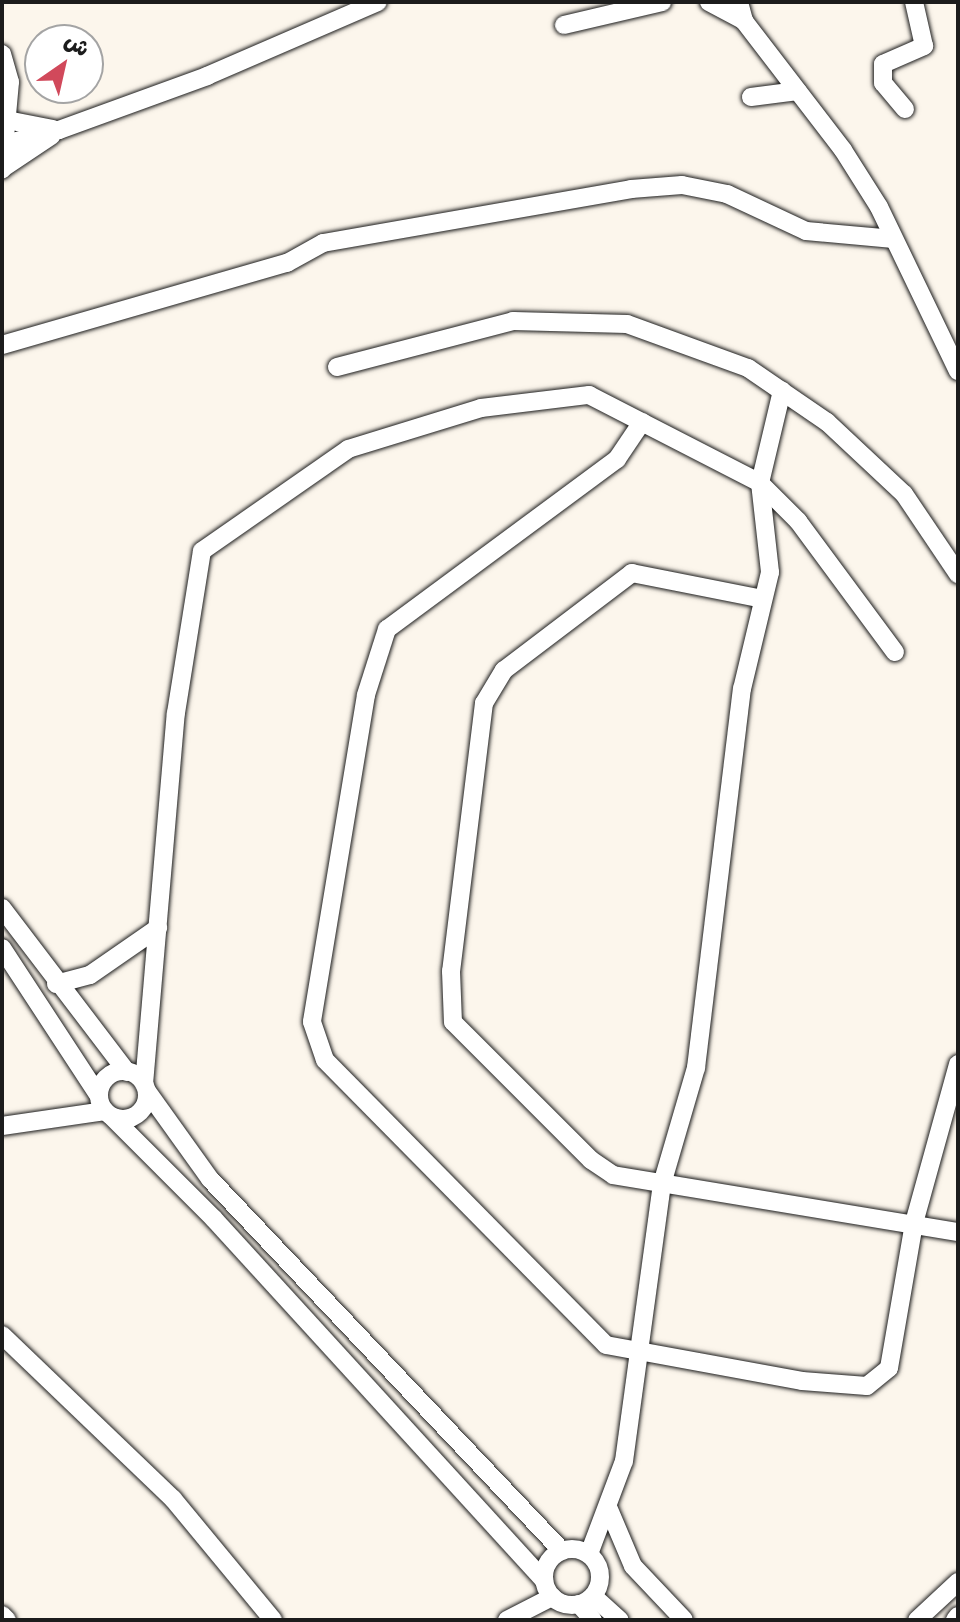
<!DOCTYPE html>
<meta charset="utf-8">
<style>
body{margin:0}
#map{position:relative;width:960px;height:1622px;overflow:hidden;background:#fcf6ec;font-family:"Architects Daughter","Playpen Sans Arabic",sans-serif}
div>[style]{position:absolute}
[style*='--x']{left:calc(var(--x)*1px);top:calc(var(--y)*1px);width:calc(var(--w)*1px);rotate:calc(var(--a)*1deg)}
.roads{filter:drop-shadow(0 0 2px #1c1c1c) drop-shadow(0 0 2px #1c1c1c)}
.minor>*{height:18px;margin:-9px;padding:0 9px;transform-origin:9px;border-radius:9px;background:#fff}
.minor>.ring{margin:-9px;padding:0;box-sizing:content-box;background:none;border:18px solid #fff;border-radius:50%}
span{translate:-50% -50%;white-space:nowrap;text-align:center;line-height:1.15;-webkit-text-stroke:7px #fff;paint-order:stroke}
.frame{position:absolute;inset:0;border:4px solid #1c1c1c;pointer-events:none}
.north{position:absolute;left:24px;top:24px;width:80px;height:80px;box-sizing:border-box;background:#fff;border:2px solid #a4a4a4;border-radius:50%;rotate:34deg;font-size:22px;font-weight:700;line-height:32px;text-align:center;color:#1c1c1c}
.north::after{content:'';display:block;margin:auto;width:28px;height:36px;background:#d1495b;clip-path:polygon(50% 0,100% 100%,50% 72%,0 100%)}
</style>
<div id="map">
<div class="roads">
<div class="minor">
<i style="--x:709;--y:2;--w:40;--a:28"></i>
<i style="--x:739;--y:2;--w:20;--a:75"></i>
<i style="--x:744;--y:21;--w:163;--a:52.5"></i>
<i style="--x:843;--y:150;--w:67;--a:57.7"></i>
<i style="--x:879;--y:207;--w:182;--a:64.3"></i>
<i style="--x:564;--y:25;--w:101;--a:-13.2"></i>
<i style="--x:2;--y:54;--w:29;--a:74"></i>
<i style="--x:10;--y:82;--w:88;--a:95.2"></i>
<i style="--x:751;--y:97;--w:47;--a:-7.3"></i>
<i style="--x:905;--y:109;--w:34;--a:-130"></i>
<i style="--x:883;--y:83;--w:19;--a:-90"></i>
<i style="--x:883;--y:64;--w:45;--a:-23.7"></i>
<i style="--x:924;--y:46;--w:45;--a:-102.8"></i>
<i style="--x:7;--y:120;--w:47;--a:11.1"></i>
<i style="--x:5;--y:144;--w:56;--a:-14.5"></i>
<i style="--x:59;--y:130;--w:158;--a:-20"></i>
<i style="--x:207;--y:76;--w:186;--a:-23.4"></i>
<i style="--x:3;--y:168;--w:58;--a:-33.7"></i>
<i style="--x:2;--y:345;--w:297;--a:-16.1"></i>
<i style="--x:287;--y:263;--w:41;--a:-29.1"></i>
<i style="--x:323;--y:243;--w:313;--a:-9.9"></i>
<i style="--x:631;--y:189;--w:51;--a:-4.5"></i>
<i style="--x:682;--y:185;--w:46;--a:11.3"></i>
<i style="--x:727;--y:194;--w:87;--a:25.1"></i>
<i style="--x:806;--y:231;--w:88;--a:5.2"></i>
<i style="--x:337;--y:367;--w:182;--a:-14.6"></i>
<i style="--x:513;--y:321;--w:114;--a:1.5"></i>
<i style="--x:627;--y:324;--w:129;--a:20"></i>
<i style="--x:748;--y:368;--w:96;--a:34.4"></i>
<i style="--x:827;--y:422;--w:105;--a:43.1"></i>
<i style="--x:904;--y:494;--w:97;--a:56"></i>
<i style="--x:642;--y:422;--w:45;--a:124"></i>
<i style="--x:617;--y:459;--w:286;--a:143.5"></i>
<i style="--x:387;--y:629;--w:69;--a:107.7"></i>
<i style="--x:366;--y:695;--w:331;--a:99.4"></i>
<i style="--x:312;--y:1022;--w:40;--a:71.1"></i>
<i style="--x:325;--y:1060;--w:400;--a:45.4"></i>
<i style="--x:606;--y:1345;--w:199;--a:10.4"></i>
<i style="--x:802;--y:1381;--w:65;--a:4.4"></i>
<i style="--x:867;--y:1386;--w:28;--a:-39"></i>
<i style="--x:889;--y:1368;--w:147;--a:-80.2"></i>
<i style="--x:914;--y:1223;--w:165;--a:-74.5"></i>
<i style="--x:763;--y:599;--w:134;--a:-168.8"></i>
<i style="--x:632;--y:573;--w:161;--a:142.8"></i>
<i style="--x:504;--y:670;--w:39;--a:121"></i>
<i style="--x:484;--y:703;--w:270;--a:97"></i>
<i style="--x:451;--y:971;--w:51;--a:87.8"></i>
<i style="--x:453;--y:1022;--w:195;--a:45"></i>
<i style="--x:591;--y:1160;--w:27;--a:34"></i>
<i style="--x:613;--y:1175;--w:350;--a:9.4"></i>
<i style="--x:2;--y:908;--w:206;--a:52.7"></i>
<i style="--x:2;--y:948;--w:177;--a:56.8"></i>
<i style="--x:56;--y:984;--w:35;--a:-15"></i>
<i style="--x:90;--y:975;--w:83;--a:-34.7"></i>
<i class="ring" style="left:99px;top:1071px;width:30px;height:30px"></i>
<i style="--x:144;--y:1084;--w:372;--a:-85.1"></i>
<i style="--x:176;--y:713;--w:164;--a:-80.9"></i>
<i style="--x:202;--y:551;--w:178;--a:-34.9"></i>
<i style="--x:348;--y:449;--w:139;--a:-17.1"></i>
<i style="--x:481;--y:408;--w:109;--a:-6.9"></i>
<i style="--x:589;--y:395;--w:192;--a:27.2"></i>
<i style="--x:760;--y:483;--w:54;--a:45"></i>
<i style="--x:798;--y:521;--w:163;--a:53.5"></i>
<i style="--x:147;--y:1091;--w:108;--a:54.4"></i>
<i style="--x:210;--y:1179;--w:512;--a:46.58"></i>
<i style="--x:111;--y:1116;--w:146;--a:45"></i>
<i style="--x:214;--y:1219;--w:490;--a:47.6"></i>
<i style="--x:2;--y:1126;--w:104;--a:-8.3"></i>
<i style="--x:2;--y:1335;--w:237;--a:43.8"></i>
<i style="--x:173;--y:1499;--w:157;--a:50.4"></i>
<i style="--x:608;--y:1507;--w:64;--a:67"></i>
<i style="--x:633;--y:1566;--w:74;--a:46.6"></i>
<i class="ring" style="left:544px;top:1549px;width:38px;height:38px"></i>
<i style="--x:589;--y:1554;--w:99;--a:-69.4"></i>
<i style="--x:624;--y:1461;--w:280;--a:-82.2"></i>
<i style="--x:662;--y:1184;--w:121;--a:-73.7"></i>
<i style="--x:696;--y:1068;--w:382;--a:-83.1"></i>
<i style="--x:742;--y:689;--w:120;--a:-76.5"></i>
<i style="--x:770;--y:572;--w:90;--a:-96.4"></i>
<i style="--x:760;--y:483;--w:95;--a:-76.6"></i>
<i style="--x:593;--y:1596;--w:36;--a:42"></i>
<i style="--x:579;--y:1604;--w:21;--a:49"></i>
<i style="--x:2;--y:1615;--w:7;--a:45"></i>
<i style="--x:507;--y:1620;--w:51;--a:-27.1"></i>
<i style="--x:917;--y:1620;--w:56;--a:-42.8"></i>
<i style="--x:955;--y:1620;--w:5;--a:-53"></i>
</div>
</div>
<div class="frame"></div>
<div class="north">ش</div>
</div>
